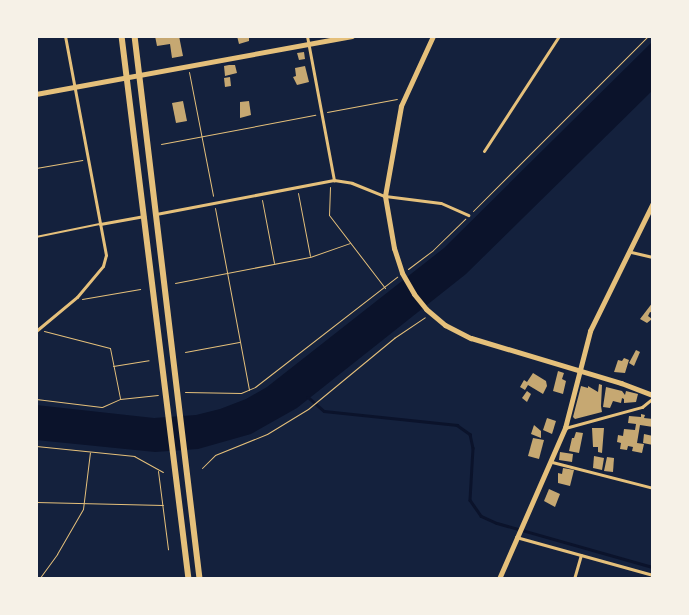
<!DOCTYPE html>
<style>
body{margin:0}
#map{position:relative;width:689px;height:615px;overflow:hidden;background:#14213d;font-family:Jost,sans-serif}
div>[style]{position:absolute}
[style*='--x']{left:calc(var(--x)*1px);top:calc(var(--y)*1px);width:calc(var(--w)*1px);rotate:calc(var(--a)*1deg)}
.water>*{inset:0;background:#0b132b}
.stream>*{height:2.5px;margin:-1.25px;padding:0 1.25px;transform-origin:1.25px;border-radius:1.25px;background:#0b132b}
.building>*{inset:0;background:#c6a872}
.path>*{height:1px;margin:-0.5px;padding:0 0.5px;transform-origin:0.5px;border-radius:0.5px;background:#e5c07b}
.service>*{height:2px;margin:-1px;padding:0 1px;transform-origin:1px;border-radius:1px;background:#e5c07b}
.minor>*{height:3px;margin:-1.5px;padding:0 1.5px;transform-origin:1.5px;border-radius:1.5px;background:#e5c07b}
.tertiary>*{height:4.5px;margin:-2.25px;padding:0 2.25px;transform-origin:2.25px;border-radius:2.25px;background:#e5c07b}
.secondary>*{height:5px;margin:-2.5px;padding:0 2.5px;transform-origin:2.5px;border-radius:2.5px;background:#e5c07b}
.trunk>*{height:5.5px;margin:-2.75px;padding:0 2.75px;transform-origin:2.75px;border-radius:2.75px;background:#e5c07b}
span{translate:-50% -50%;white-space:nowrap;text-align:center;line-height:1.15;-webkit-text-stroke:4.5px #f6f1e7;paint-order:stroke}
.frame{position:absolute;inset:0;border:38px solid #f6f1e7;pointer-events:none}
</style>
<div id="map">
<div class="water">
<i style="clip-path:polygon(653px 41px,653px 90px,466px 274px,297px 408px,251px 434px,198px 449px,155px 452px,36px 440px,36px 405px,154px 418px,196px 415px,220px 409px,246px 399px,267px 387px,444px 248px)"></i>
</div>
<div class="stream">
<i style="--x:308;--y:397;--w:21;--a:41"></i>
<i style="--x:324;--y:411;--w:134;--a:6"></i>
<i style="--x:457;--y:425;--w:16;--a:35"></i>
<i style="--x:470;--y:434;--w:14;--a:78"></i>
<i style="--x:473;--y:448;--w:52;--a:93.3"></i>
<i style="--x:470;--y:500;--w:19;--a:55"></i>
<i style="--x:481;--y:516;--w:17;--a:24"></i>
<i style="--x:497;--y:523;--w:162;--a:15.8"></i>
</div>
<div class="building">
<i style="clip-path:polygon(155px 36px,179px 36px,183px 56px,172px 58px,170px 44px,157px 46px)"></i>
<i style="clip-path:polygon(237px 36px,249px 36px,249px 41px,239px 44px)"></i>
<i style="clip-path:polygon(304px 52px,305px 59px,299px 60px,297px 53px)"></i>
<i style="clip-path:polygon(229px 65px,235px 65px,237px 73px,225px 76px,224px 66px)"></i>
<i style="clip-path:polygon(305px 66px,309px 82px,297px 85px,293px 77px,296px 76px,295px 68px)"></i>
<i style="clip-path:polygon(230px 77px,231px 86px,225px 87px,224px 78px)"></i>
<i style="clip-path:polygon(183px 101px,187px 121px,176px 123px,172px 103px)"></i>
<i style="clip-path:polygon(249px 101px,251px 115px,240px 118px,240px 102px)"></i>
<i style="clip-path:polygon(653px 302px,653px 313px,650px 312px,648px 316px,652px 319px,647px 323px,640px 319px)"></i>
<i style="clip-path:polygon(636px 350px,640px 352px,634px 366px,629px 363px)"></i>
<i style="clip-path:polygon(624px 358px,629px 360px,625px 373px,614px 372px,618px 360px,622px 361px)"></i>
<i style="clip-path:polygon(558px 371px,564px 373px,562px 379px,566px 381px,563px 394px,553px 391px)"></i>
<i style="clip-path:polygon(533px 373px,546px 381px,547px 386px,543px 394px,528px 385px,525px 390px,520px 387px,524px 380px,527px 382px)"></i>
<i style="clip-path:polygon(599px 384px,602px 385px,601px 406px,602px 412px,575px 419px,573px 417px,581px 386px,588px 388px,588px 386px,598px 392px)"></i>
<i style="clip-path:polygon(606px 387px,622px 391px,625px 395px,626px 391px,638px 394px,636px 402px,624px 403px,624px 399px,622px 398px,621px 403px,613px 401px,610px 408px,603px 407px)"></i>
<i style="clip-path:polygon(527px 391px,531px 394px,527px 402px,522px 398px)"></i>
<i style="clip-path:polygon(641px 414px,645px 415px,644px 418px,653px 419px,653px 427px,640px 425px,637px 443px,644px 444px,642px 453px,632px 451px,633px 447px,628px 446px,627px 450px,620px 449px,621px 443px,617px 442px,618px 435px,623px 436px,624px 429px,635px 430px,636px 424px,628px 423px,629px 416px,641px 417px)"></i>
<i style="clip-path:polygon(547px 418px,556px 421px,552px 434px,543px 430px)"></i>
<i style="clip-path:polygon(534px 425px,541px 431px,541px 438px,531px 434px)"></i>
<i style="clip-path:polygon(592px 428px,604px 428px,602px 453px,598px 452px,598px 447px,593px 447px)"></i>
<i style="clip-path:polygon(576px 432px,583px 433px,579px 453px,569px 451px,572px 438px,574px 438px)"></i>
<i style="clip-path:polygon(644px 434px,653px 436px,653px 445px,643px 443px)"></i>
<i style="clip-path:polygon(533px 438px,544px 440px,539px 459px,528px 456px)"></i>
<i style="clip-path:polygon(560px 452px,573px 454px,572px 462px,559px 460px)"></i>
<i style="clip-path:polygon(594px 456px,604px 458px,602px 470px,593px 468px)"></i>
<i style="clip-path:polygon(607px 457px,614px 458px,613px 472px,604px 471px)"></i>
<i style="clip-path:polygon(563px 468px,574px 470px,570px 486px,558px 483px,558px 473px,562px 474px)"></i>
<i style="clip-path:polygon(549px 489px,560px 494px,555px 507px,544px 501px)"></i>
</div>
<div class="path">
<i style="--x:189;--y:72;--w:126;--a:79"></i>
<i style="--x:327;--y:112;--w:71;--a:-10.5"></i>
<i style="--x:161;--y:144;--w:157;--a:-10.7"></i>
<i style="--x:36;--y:168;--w:47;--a:-9.9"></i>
<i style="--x:330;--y:187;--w:28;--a:92"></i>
<i style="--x:329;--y:215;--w:92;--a:52.5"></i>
<i style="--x:298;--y:193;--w:64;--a:79.2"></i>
<i style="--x:262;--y:200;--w:64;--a:79.2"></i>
<i style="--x:215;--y:208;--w:185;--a:79.4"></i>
<i style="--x:473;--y:211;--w:247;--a:-45"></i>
<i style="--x:408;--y:269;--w:31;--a:-37"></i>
<i style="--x:433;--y:250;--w:45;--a:-44.1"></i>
<i style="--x:175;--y:283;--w:137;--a:-10.9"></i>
<i style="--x:310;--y:257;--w:42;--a:-19.3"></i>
<i style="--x:82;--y:299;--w:59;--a:-9.8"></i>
<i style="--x:44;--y:331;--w:68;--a:14.4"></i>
<i style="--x:110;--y:348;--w:51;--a:78.7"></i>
<i style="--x:185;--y:352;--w:55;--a:-10.5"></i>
<i style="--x:113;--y:366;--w:36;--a:-9"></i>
<i style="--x:185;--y:392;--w:56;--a:1"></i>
<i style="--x:241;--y:393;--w:15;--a:-23"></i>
<i style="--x:255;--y:387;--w:180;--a:-37.8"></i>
<i style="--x:36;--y:399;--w:66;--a:6.9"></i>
<i style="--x:102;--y:407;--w:20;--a:-24"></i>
<i style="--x:120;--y:399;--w:38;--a:-6"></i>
<i style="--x:36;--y:446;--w:99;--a:5.8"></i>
<i style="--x:134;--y:456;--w:33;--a:29"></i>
<i style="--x:202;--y:468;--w:18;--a:-45"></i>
<i style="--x:215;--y:455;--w:56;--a:-22"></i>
<i style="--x:267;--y:434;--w:48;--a:-31.4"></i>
<i style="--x:308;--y:409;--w:112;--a:-39.5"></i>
<i style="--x:394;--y:338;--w:37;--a:-34"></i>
<i style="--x:158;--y:471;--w:79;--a:82.7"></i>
<i style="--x:36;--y:502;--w:127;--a:1.4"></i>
<i style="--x:39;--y:579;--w:31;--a:-54"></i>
<i style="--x:57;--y:554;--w:52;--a:-60"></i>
<i style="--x:83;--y:509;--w:57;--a:-83"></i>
</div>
<div class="service">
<i style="--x:36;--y:237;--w:65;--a:-11.5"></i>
</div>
<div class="minor">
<i style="--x:307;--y:36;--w:147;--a:79.4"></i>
<i style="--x:484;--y:151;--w:137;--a:-56.9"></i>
<i style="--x:156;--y:214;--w:181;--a:-10.8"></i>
<i style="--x:334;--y:180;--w:18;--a:9"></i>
<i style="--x:352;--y:183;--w:35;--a:22"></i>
<i style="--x:385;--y:196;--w:56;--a:7.1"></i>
<i style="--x:441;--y:203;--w:30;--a:24"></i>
<i style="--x:100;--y:224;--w:45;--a:-10.3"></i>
<i style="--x:631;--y:252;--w:23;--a:13"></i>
<i style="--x:36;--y:331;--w:53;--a:-39.7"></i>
<i style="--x:77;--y:297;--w:40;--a:-50"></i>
<i style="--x:103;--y:266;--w:11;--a:-75"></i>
<i style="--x:106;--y:255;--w:223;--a:-100.6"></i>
<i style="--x:565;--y:428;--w:80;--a:-15.3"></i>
<i style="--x:642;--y:407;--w:14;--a:-39"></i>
<i style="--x:552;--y:462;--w:104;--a:14.4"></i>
<i style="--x:516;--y:537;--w:142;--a:15.5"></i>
<i style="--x:574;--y:579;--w:25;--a:-74"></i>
</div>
<div class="tertiary">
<i style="--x:36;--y:94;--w:321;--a:-10.4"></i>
<i style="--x:499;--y:579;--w:165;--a:-66.4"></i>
<i style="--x:565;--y:428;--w:100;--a:-75.5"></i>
<i style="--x:590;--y:331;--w:143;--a:-63.8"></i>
</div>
<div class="secondary">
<i style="--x:433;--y:36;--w:77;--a:114.6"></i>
<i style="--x:401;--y:106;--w:91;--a:100.1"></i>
<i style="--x:385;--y:196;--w:53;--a:80.2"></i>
<i style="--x:394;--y:248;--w:26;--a:72"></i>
<i style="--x:402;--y:273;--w:24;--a:60"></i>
<i style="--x:414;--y:294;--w:19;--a:51"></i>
<i style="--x:426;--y:309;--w:25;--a:40"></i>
<i style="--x:445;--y:325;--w:29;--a:27"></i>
<i style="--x:471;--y:338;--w:157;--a:16.7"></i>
<i style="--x:621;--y:383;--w:34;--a:21"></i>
</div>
<div class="trunk">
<i style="--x:122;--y:36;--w:547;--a:82.97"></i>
<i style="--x:135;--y:36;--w:547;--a:83.17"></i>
</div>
<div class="frame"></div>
</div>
